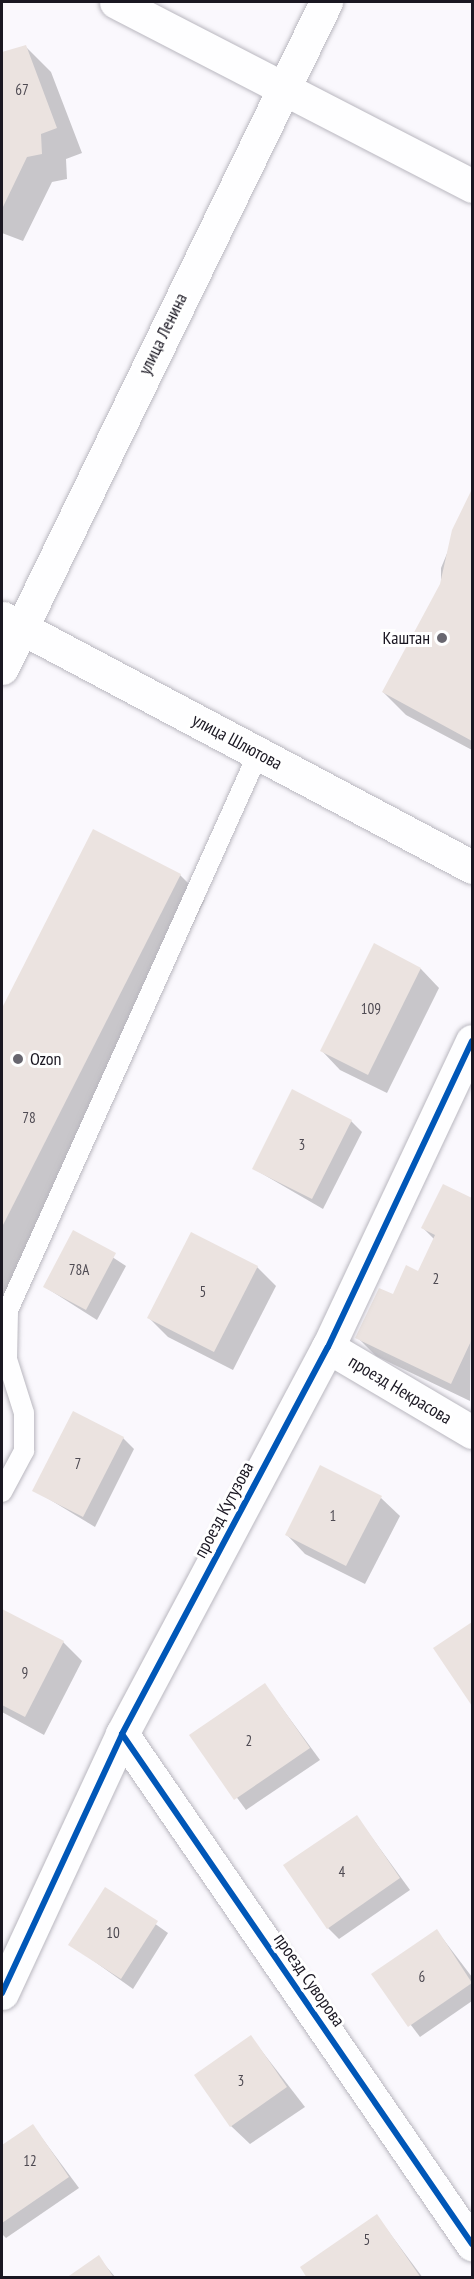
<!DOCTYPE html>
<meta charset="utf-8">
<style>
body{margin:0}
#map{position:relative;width:474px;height:2279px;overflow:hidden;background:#faf8fd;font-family:"PT Sans Narrow",sans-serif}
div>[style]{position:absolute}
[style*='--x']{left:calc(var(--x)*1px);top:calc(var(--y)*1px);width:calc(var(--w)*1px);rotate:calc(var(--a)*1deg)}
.shadow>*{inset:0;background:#0003}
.building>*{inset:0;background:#ebe3e0}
.roads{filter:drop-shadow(0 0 2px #b9b7bf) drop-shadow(0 0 2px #b9b7bf)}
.service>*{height:20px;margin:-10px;padding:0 10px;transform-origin:10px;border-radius:10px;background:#fefeff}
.minor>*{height:33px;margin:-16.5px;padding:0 16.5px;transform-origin:16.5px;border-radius:16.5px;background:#fefeff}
.secondary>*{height:33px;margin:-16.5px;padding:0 16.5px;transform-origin:16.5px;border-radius:16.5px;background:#fefeff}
.cycleway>*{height:6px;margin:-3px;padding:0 3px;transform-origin:3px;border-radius:3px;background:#0057b8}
.dots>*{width:16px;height:16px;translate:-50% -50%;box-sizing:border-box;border:3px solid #fff;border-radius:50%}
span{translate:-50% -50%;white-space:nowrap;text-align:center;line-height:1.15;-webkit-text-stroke:6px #fff;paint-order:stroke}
.number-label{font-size:15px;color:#4e4a52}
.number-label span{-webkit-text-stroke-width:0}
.street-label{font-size:18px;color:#1a1722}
.poi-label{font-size:18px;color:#1a1722}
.right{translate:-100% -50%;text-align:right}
.left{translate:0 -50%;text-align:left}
.frame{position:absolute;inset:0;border:3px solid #1a1722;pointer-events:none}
</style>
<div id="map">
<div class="shadow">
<i style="clip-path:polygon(25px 46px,51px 72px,82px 153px,66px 159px,67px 179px,52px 182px,23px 241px,2px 233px,2px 53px)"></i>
<i style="clip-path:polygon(472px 493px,472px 750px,406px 715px,383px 692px,441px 585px,441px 568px)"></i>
<i style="clip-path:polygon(93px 831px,180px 875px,205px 900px,2px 1301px,2px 1011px)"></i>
<i style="clip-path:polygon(375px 945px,421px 969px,439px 988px,387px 1093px,340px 1070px,322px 1051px)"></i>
<i style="clip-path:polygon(351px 1121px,362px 1132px,323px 1209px,254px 1169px)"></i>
<i style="clip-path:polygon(443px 1186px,472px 1199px,470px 1401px,376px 1356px,357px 1337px,418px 1273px,434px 1239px,423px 1228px)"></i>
<i style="clip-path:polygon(74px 1232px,126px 1266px,97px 1320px,45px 1287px)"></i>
<i style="clip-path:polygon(257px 1267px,276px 1286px,233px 1370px,168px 1337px,149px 1318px)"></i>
<i style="clip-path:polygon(123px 1438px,134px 1449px,95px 1527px,34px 1490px)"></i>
<i style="clip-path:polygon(381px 1498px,400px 1516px,365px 1584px,305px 1554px,287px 1535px)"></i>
<i style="clip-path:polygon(2px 1611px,63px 1642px,82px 1661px,44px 1735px,2px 1712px)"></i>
<i style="clip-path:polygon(472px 1623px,472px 1704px,435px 1649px)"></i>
<i style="clip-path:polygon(265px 1685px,320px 1760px,246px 1810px,191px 1735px)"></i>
<i style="clip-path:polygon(357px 1817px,410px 1890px,339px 1939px,328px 1928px)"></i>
<i style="clip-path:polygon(106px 1889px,168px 1933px,133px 1989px,70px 1944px)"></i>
<i style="clip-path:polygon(437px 1931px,472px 1977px,472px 2001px,420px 2037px,373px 1975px)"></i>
<i style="clip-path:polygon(251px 2037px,305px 2107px,250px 2144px,231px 2126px)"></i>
<i style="clip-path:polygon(33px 2126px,79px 2188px,6px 2238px,2px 2234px,2px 2147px)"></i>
<i style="clip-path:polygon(377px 2216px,423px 2278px,309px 2278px)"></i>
<i style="clip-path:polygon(98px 2257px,116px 2278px,69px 2278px)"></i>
</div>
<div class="building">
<i style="clip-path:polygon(26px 45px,57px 128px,41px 134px,42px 154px,27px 157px,2px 209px,2px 52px)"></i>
<i style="clip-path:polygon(472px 489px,472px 741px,382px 692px,440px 584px,452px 530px)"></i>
<i style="clip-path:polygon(93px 829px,181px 874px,2px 1227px,2px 1008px)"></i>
<i style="clip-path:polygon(374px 943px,421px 968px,368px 1075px,320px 1051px)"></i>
<i style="clip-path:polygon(292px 1089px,352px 1120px,312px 1199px,252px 1169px)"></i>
<i style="clip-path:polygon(443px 1184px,472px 1198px,472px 1339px,451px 1384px,355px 1338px,379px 1288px,393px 1294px,406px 1265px,418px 1271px,435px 1235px,421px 1228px)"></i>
<i style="clip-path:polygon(73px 1230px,116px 1253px,86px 1310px,43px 1287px)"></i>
<i style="clip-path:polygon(191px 1232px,258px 1266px,214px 1352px,147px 1318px)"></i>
<i style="clip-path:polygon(73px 1411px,124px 1437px,83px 1517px,32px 1491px)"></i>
<i style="clip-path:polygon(320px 1465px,382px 1496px,346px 1566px,285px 1535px)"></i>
<i style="clip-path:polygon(2px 1609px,64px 1641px,25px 1717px,2px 1705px)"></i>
<i style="clip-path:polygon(472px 1622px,472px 1706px,433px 1648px)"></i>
<i style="clip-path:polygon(265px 1683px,310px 1748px,234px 1800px,189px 1735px)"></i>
<i style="clip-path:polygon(357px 1815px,400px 1878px,327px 1929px,283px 1865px)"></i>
<i style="clip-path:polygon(105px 1887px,158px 1921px,121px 1979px,68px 1945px)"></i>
<i style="clip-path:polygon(437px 1929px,472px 1983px,408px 2027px,371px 1974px)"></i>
<i style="clip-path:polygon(251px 2035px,287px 2087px,230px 2127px,194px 2075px)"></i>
<i style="clip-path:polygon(33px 2124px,69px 2177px,2px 2223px,2px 2145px)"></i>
<i style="clip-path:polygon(377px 2214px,421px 2278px,307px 2278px,300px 2267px)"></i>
<i style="clip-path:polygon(99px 2255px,114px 2278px,66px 2278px)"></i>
</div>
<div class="roads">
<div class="service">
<i style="--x:2;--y:1492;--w:47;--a:-61.8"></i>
<i style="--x:24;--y:1451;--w:38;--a:-90"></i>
<i style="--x:24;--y:1413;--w:57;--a:-107.5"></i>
<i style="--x:7;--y:1359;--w:49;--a:-88.8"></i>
<i style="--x:8;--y:1310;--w:610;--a:-65.79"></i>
</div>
<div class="minor">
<i style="--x:116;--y:2;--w:401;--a:27.3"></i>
<i style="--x:328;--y:1347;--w:167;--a:30.6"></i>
<i style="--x:122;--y:1734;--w:619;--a:55.54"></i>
<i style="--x:2;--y:1993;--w:285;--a:-65.1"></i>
<i style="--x:122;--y:1734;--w:438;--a:-62"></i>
<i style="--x:328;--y:1347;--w:338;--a:-64.8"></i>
</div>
<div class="secondary">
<i style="--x:3;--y:618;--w:531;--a:27.96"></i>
<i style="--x:2;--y:668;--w:741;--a:-64.06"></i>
</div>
</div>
<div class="cycleway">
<i style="--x:122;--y:1734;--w:619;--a:55.54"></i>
<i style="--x:2;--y:1993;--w:285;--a:-65.1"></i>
<i style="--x:122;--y:1734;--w:438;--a:-62"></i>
<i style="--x:328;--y:1347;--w:338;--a:-64.8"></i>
</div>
<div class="dots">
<i style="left:442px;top:638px;background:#68666f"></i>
<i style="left:18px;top:1059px;background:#68666f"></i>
</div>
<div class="number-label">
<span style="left:22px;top:90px">67</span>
<span style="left:371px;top:1009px">109</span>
<span style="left:29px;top:1118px">78</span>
<span style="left:302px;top:1145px">3</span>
<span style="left:79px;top:1270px">78А</span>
<span style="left:436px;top:1279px">2</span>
<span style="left:203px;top:1292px">5</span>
<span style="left:78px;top:1464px">7</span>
<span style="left:333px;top:1516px">1</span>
<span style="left:25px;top:1673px">9</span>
<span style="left:249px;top:1741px">2</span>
<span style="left:342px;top:1872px">4</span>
<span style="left:113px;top:1933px">10</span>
<span style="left:422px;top:1977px">6</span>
<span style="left:241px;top:2081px">3</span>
<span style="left:30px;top:2161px">12</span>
<span style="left:367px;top:2240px">5</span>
</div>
<div class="street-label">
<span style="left:163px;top:334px;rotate:-64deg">улица Ленина</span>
<span style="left:237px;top:742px;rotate:28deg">улица Шлютова</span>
<span style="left:400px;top:1390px;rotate:31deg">проезд Некрасова</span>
<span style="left:224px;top:1510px;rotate:-62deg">проезд Кутузова</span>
<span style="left:309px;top:1980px;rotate:55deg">проезд Суворова</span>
</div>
<div class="poi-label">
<span class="right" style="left:430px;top:638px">Каштан</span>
<span class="left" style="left:30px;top:1059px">Ozon</span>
</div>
<div class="frame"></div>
</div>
